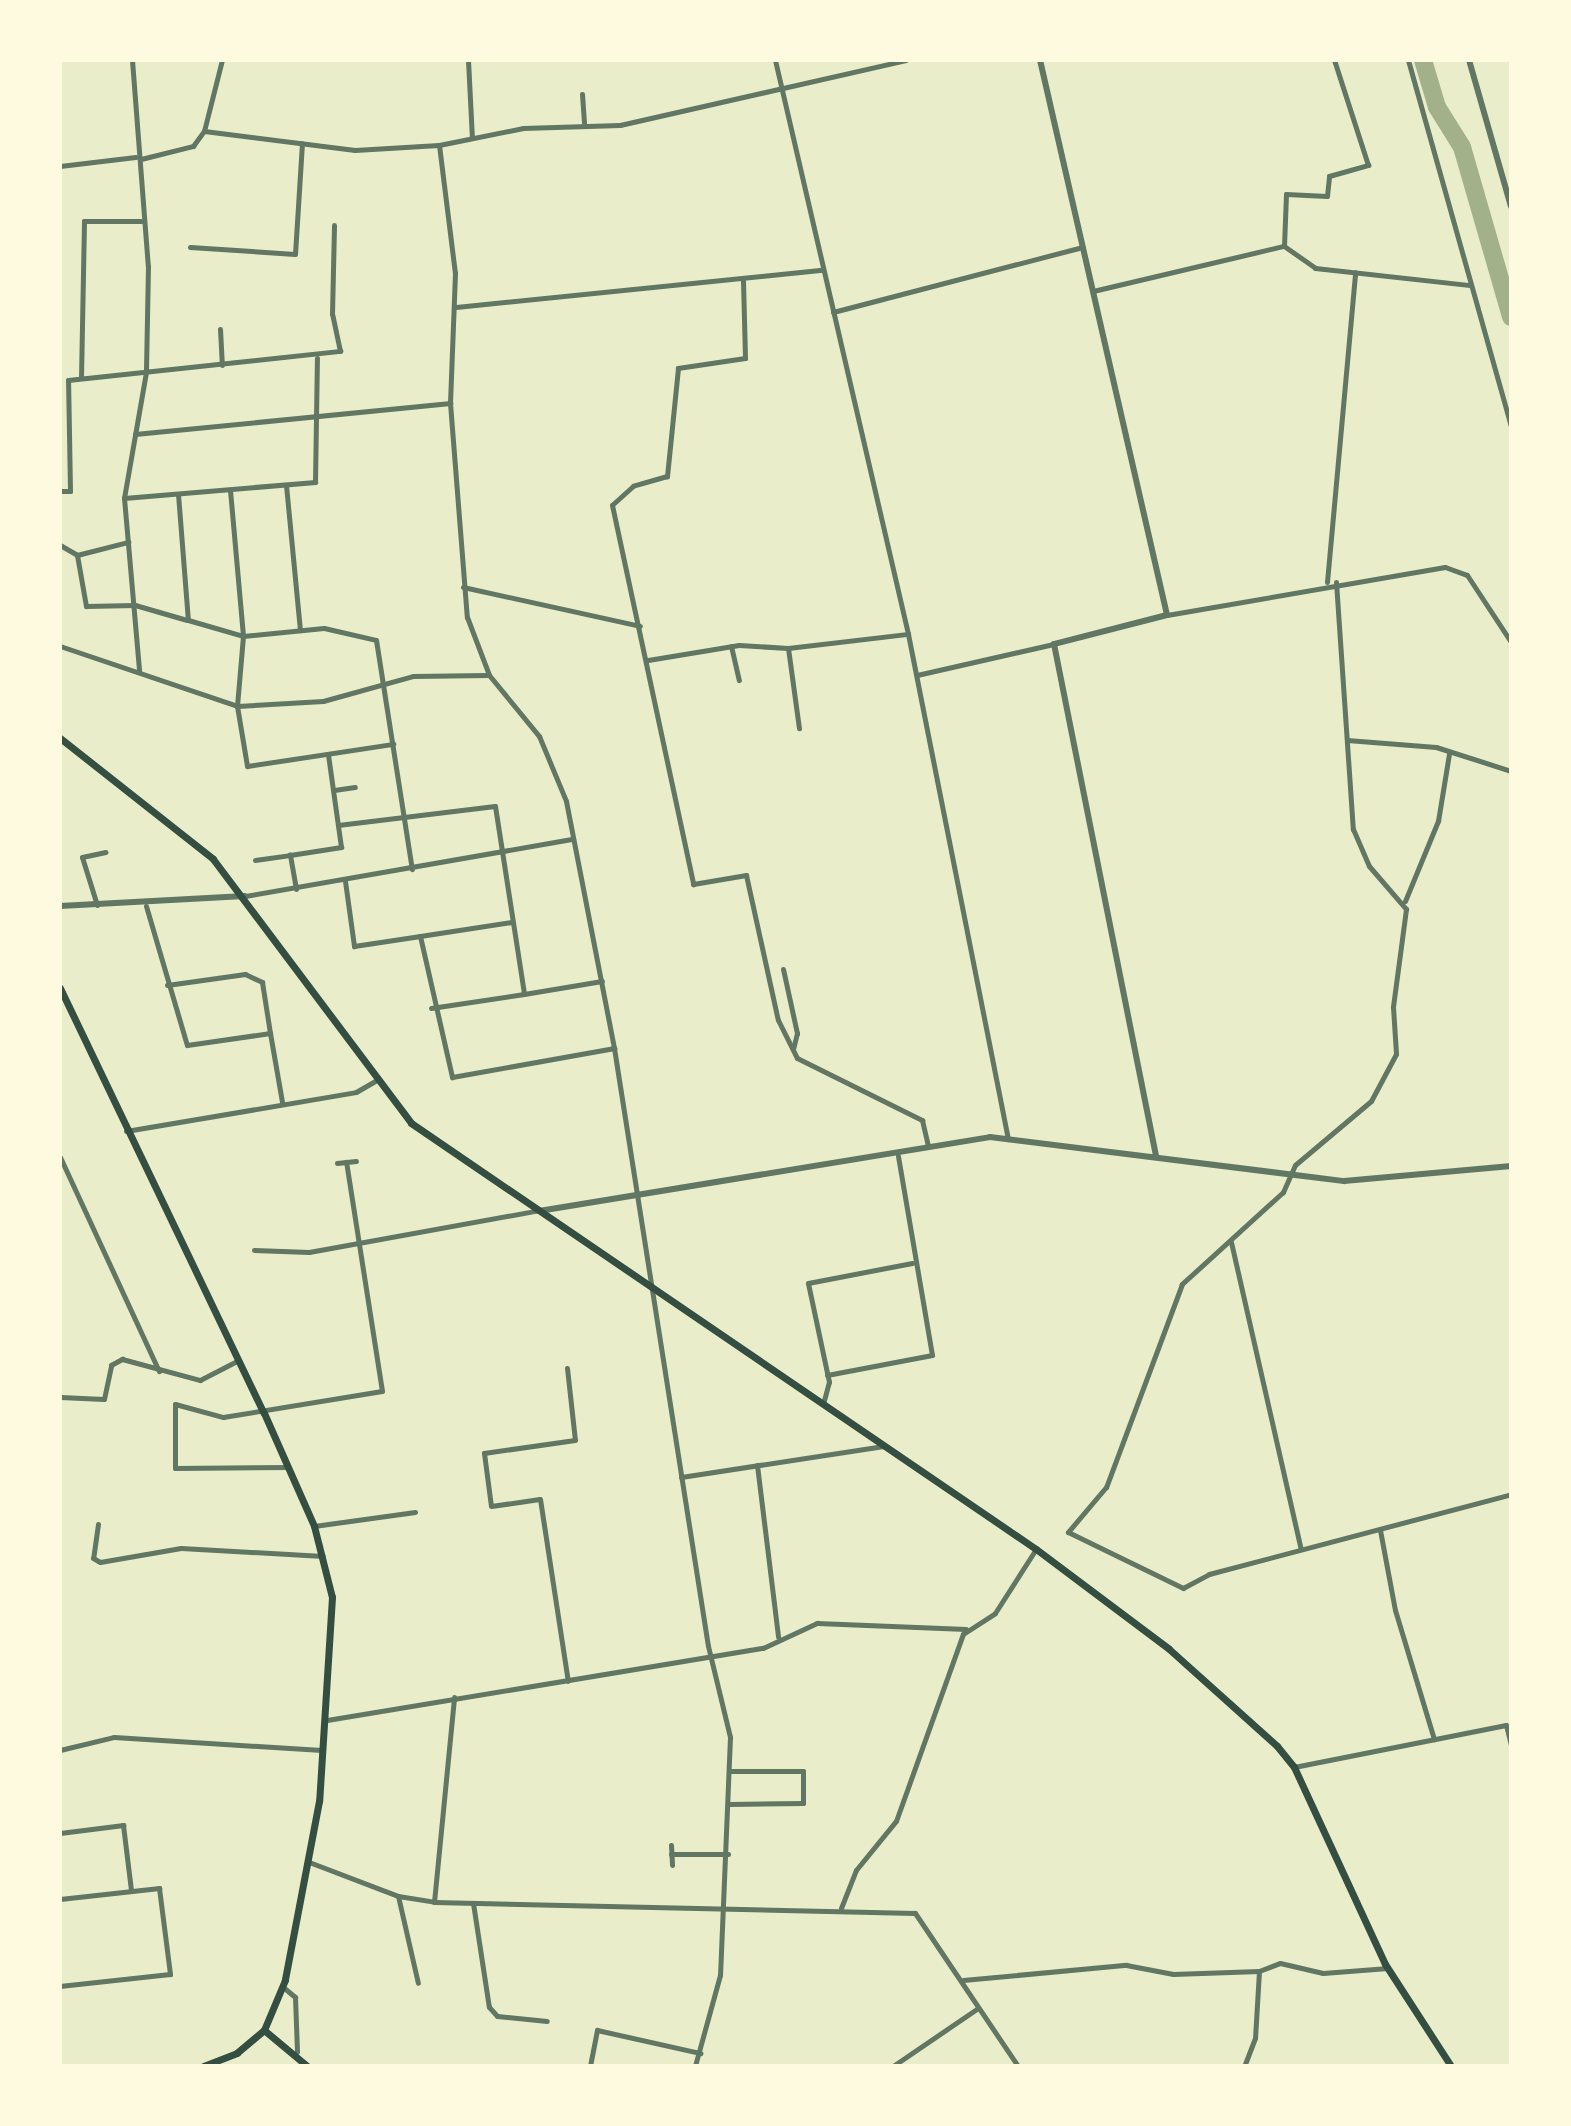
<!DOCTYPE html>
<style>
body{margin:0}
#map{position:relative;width:1571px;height:2126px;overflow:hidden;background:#e9edc9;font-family:"Noto Sans",sans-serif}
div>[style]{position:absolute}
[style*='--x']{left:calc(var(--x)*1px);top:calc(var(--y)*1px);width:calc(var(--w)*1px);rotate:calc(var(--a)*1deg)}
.river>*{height:18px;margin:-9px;padding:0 9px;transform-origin:9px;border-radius:9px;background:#a3b18a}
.minor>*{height:5px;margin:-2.5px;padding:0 2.5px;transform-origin:2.5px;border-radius:2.5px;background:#617663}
.tertiary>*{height:6px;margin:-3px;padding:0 3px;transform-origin:3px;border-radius:3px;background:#617663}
.secondary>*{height:7px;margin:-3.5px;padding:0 3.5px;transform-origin:3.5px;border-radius:3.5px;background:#344e41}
span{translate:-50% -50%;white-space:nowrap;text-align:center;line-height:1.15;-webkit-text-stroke:8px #fefae0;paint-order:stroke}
.frame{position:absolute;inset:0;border:62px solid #fefae0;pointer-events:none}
</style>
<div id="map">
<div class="river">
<i style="--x:1423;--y:60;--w:49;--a:73.4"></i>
<i style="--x:1437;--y:107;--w:47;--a:58"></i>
<i style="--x:1462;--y:147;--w:177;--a:73.9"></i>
</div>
<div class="minor">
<i style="--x:132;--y:60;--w:207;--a:85.6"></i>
<i style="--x:148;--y:266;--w:106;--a:91.1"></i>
<i style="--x:146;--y:372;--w:128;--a:99.9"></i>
<i style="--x:124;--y:498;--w:174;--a:85"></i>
<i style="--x:468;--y:60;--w:78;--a:87.1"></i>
<i style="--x:775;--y:60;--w:589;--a:76.95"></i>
<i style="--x:908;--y:634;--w:515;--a:78.8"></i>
<i style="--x:1408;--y:60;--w:380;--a:74.3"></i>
<i style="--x:582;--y:94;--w:29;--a:86"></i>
<i style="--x:204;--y:131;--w:152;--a:7.2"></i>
<i style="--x:355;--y:150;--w:84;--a:-3.4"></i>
<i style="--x:439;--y:145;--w:86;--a:-11.4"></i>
<i style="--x:523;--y:128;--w:97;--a:-1.8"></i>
<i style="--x:620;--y:125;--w:293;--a:-12.8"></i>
<i style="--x:439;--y:145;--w:129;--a:82.9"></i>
<i style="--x:455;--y:273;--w:130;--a:92.2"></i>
<i style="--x:450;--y:403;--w:215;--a:85.5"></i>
<i style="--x:467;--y:617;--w:62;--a:69.2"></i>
<i style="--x:489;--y:675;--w:79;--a:50.7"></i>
<i style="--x:539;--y:736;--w:70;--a:67.4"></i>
<i style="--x:566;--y:801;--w:252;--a:79"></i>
<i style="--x:614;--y:1048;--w:605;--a:81.07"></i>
<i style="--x:708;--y:1646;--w:94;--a:76.4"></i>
<i style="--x:730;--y:1737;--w:238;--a:92.4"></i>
<i style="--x:720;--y:1975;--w:94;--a:105.4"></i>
<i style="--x:141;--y:159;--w:54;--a:-14"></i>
<i style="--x:193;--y:146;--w:19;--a:-54"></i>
<i style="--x:204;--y:131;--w:73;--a:-75.8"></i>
<i style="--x:60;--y:166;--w:76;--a:-6.8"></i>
<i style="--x:1284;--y:246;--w:52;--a:-87.8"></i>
<i style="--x:1286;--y:194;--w:41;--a:2.8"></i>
<i style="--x:1327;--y:196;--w:20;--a:-84"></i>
<i style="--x:1329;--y:176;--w:41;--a:-15.8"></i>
<i style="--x:1368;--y:165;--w:110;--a:-107.9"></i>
<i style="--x:190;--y:247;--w:105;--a:3.8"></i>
<i style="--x:295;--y:254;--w:111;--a:-86.4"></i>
<i style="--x:743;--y:281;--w:77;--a:88.5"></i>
<i style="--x:745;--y:358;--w:68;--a:171.5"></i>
<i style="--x:678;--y:368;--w:109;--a:95.8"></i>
<i style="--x:667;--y:476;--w:35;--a:164"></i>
<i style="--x:633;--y:486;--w:28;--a:138"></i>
<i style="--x:612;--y:505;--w:388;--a:77.9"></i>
<i style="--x:693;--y:884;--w:54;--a:-9.6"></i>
<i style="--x:746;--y:875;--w:148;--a:77.6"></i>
<i style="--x:778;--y:1020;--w:42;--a:63.4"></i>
<i style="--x:797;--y:1058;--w:140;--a:26.4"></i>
<i style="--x:922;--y:1120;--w:27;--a:77"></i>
<i style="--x:1093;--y:291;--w:196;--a:-13.3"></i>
<i style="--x:1284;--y:246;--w:38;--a:35"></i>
<i style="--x:1315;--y:268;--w:156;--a:6.3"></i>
<i style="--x:456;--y:307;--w:368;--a:-5.8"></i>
<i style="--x:833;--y:312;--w:258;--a:-14.6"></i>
<i style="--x:220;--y:329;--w:36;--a:87"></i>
<i style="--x:81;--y:378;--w:157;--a:-88.9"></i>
<i style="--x:84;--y:221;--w:57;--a:0"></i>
<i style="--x:135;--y:434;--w:317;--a:-5.6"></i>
<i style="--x:286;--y:485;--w:146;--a:84.5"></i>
<i style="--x:230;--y:490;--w:147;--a:84.9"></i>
<i style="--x:243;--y:636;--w:70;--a:94.9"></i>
<i style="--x:237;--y:706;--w:61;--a:80.5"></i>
<i style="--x:247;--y:766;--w:148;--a:-8.6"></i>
<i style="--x:60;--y:491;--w:10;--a:0"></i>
<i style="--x:70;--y:491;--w:111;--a:-91"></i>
<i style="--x:68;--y:380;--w:274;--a:-6.1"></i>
<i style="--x:340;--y:351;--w:38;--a:-102"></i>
<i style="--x:332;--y:314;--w:89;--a:-88.7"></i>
<i style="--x:178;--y:494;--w:126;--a:85.5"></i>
<i style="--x:188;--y:620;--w:57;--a:16.2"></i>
<i style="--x:243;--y:636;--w:81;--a:-5.6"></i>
<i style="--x:324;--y:628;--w:53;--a:13"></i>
<i style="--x:376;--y:640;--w:232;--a:81.1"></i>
<i style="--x:124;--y:498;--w:192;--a:-4.8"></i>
<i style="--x:315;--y:482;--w:124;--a:-89.1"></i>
<i style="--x:60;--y:545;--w:20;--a:30"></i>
<i style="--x:77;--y:555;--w:52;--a:80"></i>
<i style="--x:86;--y:606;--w:49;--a:-1.2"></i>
<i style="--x:135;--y:605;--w:54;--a:16.1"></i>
<i style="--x:77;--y:555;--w:53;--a:-14.3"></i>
<i style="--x:1327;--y:582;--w:311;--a:-84.8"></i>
<i style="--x:1336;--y:582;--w:248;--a:86.1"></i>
<i style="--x:1353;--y:829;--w:40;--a:66.6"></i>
<i style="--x:1369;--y:866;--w:57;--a:49.3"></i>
<i style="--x:1406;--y:909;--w:99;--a:97.6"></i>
<i style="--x:1393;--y:1007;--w:47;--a:86.3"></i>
<i style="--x:1396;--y:1054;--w:53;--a:118"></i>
<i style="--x:1371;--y:1101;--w:99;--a:139.9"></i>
<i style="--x:1295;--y:1165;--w:30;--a:114"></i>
<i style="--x:1283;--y:1192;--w:137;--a:137.7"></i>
<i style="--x:1182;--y:1284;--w:217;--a:110.5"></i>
<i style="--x:1106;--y:1487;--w:59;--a:130.2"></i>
<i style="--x:1068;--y:1532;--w:128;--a:26"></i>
<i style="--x:1183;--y:1588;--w:30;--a:-28"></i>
<i style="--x:1209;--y:1574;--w:312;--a:-14.8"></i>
<i style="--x:463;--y:587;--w:181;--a:12.4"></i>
<i style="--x:1167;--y:615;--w:282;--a:-9.8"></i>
<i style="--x:1445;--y:567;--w:23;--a:20"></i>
<i style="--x:1467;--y:575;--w:80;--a:56.7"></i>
<i style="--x:60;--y:646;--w:187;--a:18.7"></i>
<i style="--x:237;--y:706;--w:86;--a:-3.3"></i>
<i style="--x:323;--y:701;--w:93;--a:-15.5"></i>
<i style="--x:413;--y:676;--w:75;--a:-0.8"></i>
<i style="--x:731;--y:646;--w:35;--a:77"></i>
<i style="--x:788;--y:648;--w:81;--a:82.2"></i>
<i style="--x:648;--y:660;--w:92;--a:-9.4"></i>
<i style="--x:739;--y:645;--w:49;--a:3.5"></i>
<i style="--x:788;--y:648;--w:121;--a:-6.7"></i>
<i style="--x:917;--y:675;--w:140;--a:-12.8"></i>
<i style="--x:1347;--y:740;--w:89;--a:4.5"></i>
<i style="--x:1436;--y:747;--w:79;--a:17.7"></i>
<i style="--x:334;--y:790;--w:21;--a:-8"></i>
<i style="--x:338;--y:825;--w:158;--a:-6.9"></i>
<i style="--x:495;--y:806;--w:190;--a:81.2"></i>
<i style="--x:524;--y:994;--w:94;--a:171.4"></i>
<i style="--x:255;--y:860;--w:35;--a:-8"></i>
<i style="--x:345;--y:881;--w:66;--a:82.1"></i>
<i style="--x:354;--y:946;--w:67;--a:-8.6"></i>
<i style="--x:420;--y:936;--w:145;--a:77.2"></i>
<i style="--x:452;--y:1077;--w:165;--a:-10.1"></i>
<i style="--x:296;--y:889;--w:35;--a:-100"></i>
<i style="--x:290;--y:855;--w:52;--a:-8.9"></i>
<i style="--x:341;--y:847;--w:94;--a:-98"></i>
<i style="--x:245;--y:896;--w:333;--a:-9.9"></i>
<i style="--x:1405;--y:901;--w:87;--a:-67.6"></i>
<i style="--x:1438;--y:821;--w:68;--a:-80.7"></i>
<i style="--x:97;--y:905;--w:50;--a:-107.4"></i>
<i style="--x:82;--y:857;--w:24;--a:-12"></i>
<i style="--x:146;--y:906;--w:145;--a:73.6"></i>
<i style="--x:187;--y:1045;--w:84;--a:-8.2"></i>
<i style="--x:270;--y:1033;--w:70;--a:80.1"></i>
<i style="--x:420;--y:936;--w:93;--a:-8.7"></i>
<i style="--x:783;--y:969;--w:66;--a:77.7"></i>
<i style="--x:797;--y:1033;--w:16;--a:104"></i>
<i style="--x:167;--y:985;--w:79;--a:-8"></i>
<i style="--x:245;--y:974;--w:19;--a:25"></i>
<i style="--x:262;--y:982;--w:52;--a:81.1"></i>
<i style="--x:524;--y:994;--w:79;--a:-9.5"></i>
<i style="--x:126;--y:1131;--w:233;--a:-9.6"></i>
<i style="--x:356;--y:1092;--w:22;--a:-30"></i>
<i style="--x:60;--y:1157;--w:236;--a:65.2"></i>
<i style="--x:337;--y:1163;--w:19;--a:-6"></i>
<i style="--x:1231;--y:1242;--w:315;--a:77.2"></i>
<i style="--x:254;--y:1250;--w:55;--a:2.1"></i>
<i style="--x:309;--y:1252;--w:230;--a:-10.3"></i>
<i style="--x:567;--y:1368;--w:72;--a:83.7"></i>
<i style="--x:575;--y:1440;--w:92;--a:171.9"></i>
<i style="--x:484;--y:1453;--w:53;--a:82.5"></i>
<i style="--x:491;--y:1506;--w:49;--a:-8.1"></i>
<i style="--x:540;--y:1499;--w:184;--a:81.3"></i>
<i style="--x:827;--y:1375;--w:107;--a:-10.8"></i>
<i style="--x:932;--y:1355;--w:202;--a:-99.7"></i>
<i style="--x:60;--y:1397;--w:44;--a:2.6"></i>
<i style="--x:104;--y:1399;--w:35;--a:-78"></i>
<i style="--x:111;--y:1365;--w:13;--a:-29"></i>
<i style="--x:122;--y:1359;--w:81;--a:15.1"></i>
<i style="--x:200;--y:1380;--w:42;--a:-27.2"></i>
<i style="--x:823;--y:1404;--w:23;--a:-75"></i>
<i style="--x:829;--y:1382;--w:101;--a:-102"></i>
<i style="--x:808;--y:1283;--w:106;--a:-10.9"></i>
<i style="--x:757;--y:1465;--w:173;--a:83"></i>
<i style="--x:288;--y:1467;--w:113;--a:179.5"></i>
<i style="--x:175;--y:1468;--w:64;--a:-90"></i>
<i style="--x:175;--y:1404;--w:50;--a:15.2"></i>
<i style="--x:223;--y:1417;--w:161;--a:-9.3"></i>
<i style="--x:382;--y:1391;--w:232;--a:-98.9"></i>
<i style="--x:681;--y:1477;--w:205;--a:-8.7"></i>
<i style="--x:98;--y:1524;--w:34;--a:98"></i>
<i style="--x:93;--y:1558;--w:8;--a:30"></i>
<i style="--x:100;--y:1562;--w:82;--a:-9.8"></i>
<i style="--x:181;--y:1548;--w:142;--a:3.2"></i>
<i style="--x:314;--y:1526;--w:102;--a:-7.9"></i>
<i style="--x:1380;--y:1530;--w:81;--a:79.4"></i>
<i style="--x:1395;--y:1610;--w:135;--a:73.2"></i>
<i style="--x:327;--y:1720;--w:442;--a:-9.4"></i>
<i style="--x:763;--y:1648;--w:60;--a:-24.8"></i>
<i style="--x:817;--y:1623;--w:149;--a:2.3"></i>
<i style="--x:60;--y:1750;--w:56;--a:-13.5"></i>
<i style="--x:114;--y:1737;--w:208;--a:3.6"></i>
<i style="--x:1294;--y:1767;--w:216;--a:-11.2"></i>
<i style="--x:1506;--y:1725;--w:21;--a:76"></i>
<i style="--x:729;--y:1771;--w:74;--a:0"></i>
<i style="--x:803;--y:1771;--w:32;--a:90"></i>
<i style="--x:803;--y:1803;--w:74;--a:179.2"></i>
<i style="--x:60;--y:1833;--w:64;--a:-7.2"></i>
<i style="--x:123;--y:1825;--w:65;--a:83"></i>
<i style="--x:671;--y:1845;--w:20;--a:87"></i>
<i style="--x:671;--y:1854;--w:57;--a:0"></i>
<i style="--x:309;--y:1862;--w:95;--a:20.9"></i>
<i style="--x:398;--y:1896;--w:36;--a:9"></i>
<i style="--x:434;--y:1902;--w:481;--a:1.3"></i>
<i style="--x:915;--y:1913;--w:184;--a:56.1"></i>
<i style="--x:398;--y:1896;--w:89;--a:77.1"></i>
<i style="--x:60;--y:1899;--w:100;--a:-6.3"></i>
<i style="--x:159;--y:1888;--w:87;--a:82.7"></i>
<i style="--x:170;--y:1974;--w:111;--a:173.8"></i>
<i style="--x:434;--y:1902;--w:206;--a:-84.4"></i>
<i style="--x:473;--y:1903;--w:105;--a:81.3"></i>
<i style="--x:489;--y:2007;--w:12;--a:48"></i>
<i style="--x:497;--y:2016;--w:50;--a:5.7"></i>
<i style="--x:841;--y:1908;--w:41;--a:-68.5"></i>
<i style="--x:856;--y:1870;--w:63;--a:-50.8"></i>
<i style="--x:896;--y:1821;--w:199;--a:-70.3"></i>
<i style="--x:963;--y:1634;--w:38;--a:-33"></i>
<i style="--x:995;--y:1613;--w:76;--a:-57.4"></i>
<i style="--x:1259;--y:1971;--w:22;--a:-21"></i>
<i style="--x:1280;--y:1963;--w:44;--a:13.1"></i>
<i style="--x:1323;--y:1973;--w:65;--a:-4.4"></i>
<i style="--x:963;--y:1980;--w:164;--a:-5.3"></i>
<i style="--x:1126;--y:1965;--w:48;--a:10.8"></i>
<i style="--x:1173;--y:1974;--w:86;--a:-2"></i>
<i style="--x:1259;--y:1971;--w:67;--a:93.4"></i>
<i style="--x:1255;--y:2038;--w:30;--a:111"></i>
<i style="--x:283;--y:1987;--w:16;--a:40"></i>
<i style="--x:295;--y:1997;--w:55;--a:87.9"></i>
<i style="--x:590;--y:2066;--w:37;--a:-79"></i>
<i style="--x:597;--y:2030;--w:106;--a:12.6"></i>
<i style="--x:893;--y:2066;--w:103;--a:-34.3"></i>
</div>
<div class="tertiary">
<i style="--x:1040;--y:60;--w:569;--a:77.11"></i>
<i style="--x:1167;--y:615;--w:117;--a:165.6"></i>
<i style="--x:1054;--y:644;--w:522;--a:78.73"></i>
<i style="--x:1469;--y:60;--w:152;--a:74"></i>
<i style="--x:60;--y:906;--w:185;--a:-3.1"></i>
<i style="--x:539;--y:1211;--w:457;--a:-9.3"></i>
<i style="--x:990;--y:1137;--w:357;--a:7.1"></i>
<i style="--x:1344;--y:1181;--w:168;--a:-5.1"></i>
</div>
<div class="secondary">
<i style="--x:60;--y:738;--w:195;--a:38.3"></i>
<i style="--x:213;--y:859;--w:330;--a:53.1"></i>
<i style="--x:411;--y:1123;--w:756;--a:34.28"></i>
<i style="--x:1036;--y:1549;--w:166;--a:36.9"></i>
<i style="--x:1169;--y:1649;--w:145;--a:41.9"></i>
<i style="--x:1277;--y:1746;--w:27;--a:51"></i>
<i style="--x:1294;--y:1767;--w:217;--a:65.2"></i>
<i style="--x:1385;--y:1964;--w:121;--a:57.1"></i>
<i style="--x:60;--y:988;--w:471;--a:64.4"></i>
<i style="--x:264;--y:1413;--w:124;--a:66.1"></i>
<i style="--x:314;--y:1526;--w:73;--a:75.8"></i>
<i style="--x:332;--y:1597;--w:204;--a:93.6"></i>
<i style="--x:319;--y:1801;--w:182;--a:100.8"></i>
<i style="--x:285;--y:1980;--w:54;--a:112.8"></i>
<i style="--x:264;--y:2030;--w:35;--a:140"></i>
<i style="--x:237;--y:2053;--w:36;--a:159"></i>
<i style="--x:264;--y:2030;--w:56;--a:39.9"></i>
</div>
<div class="frame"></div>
</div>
